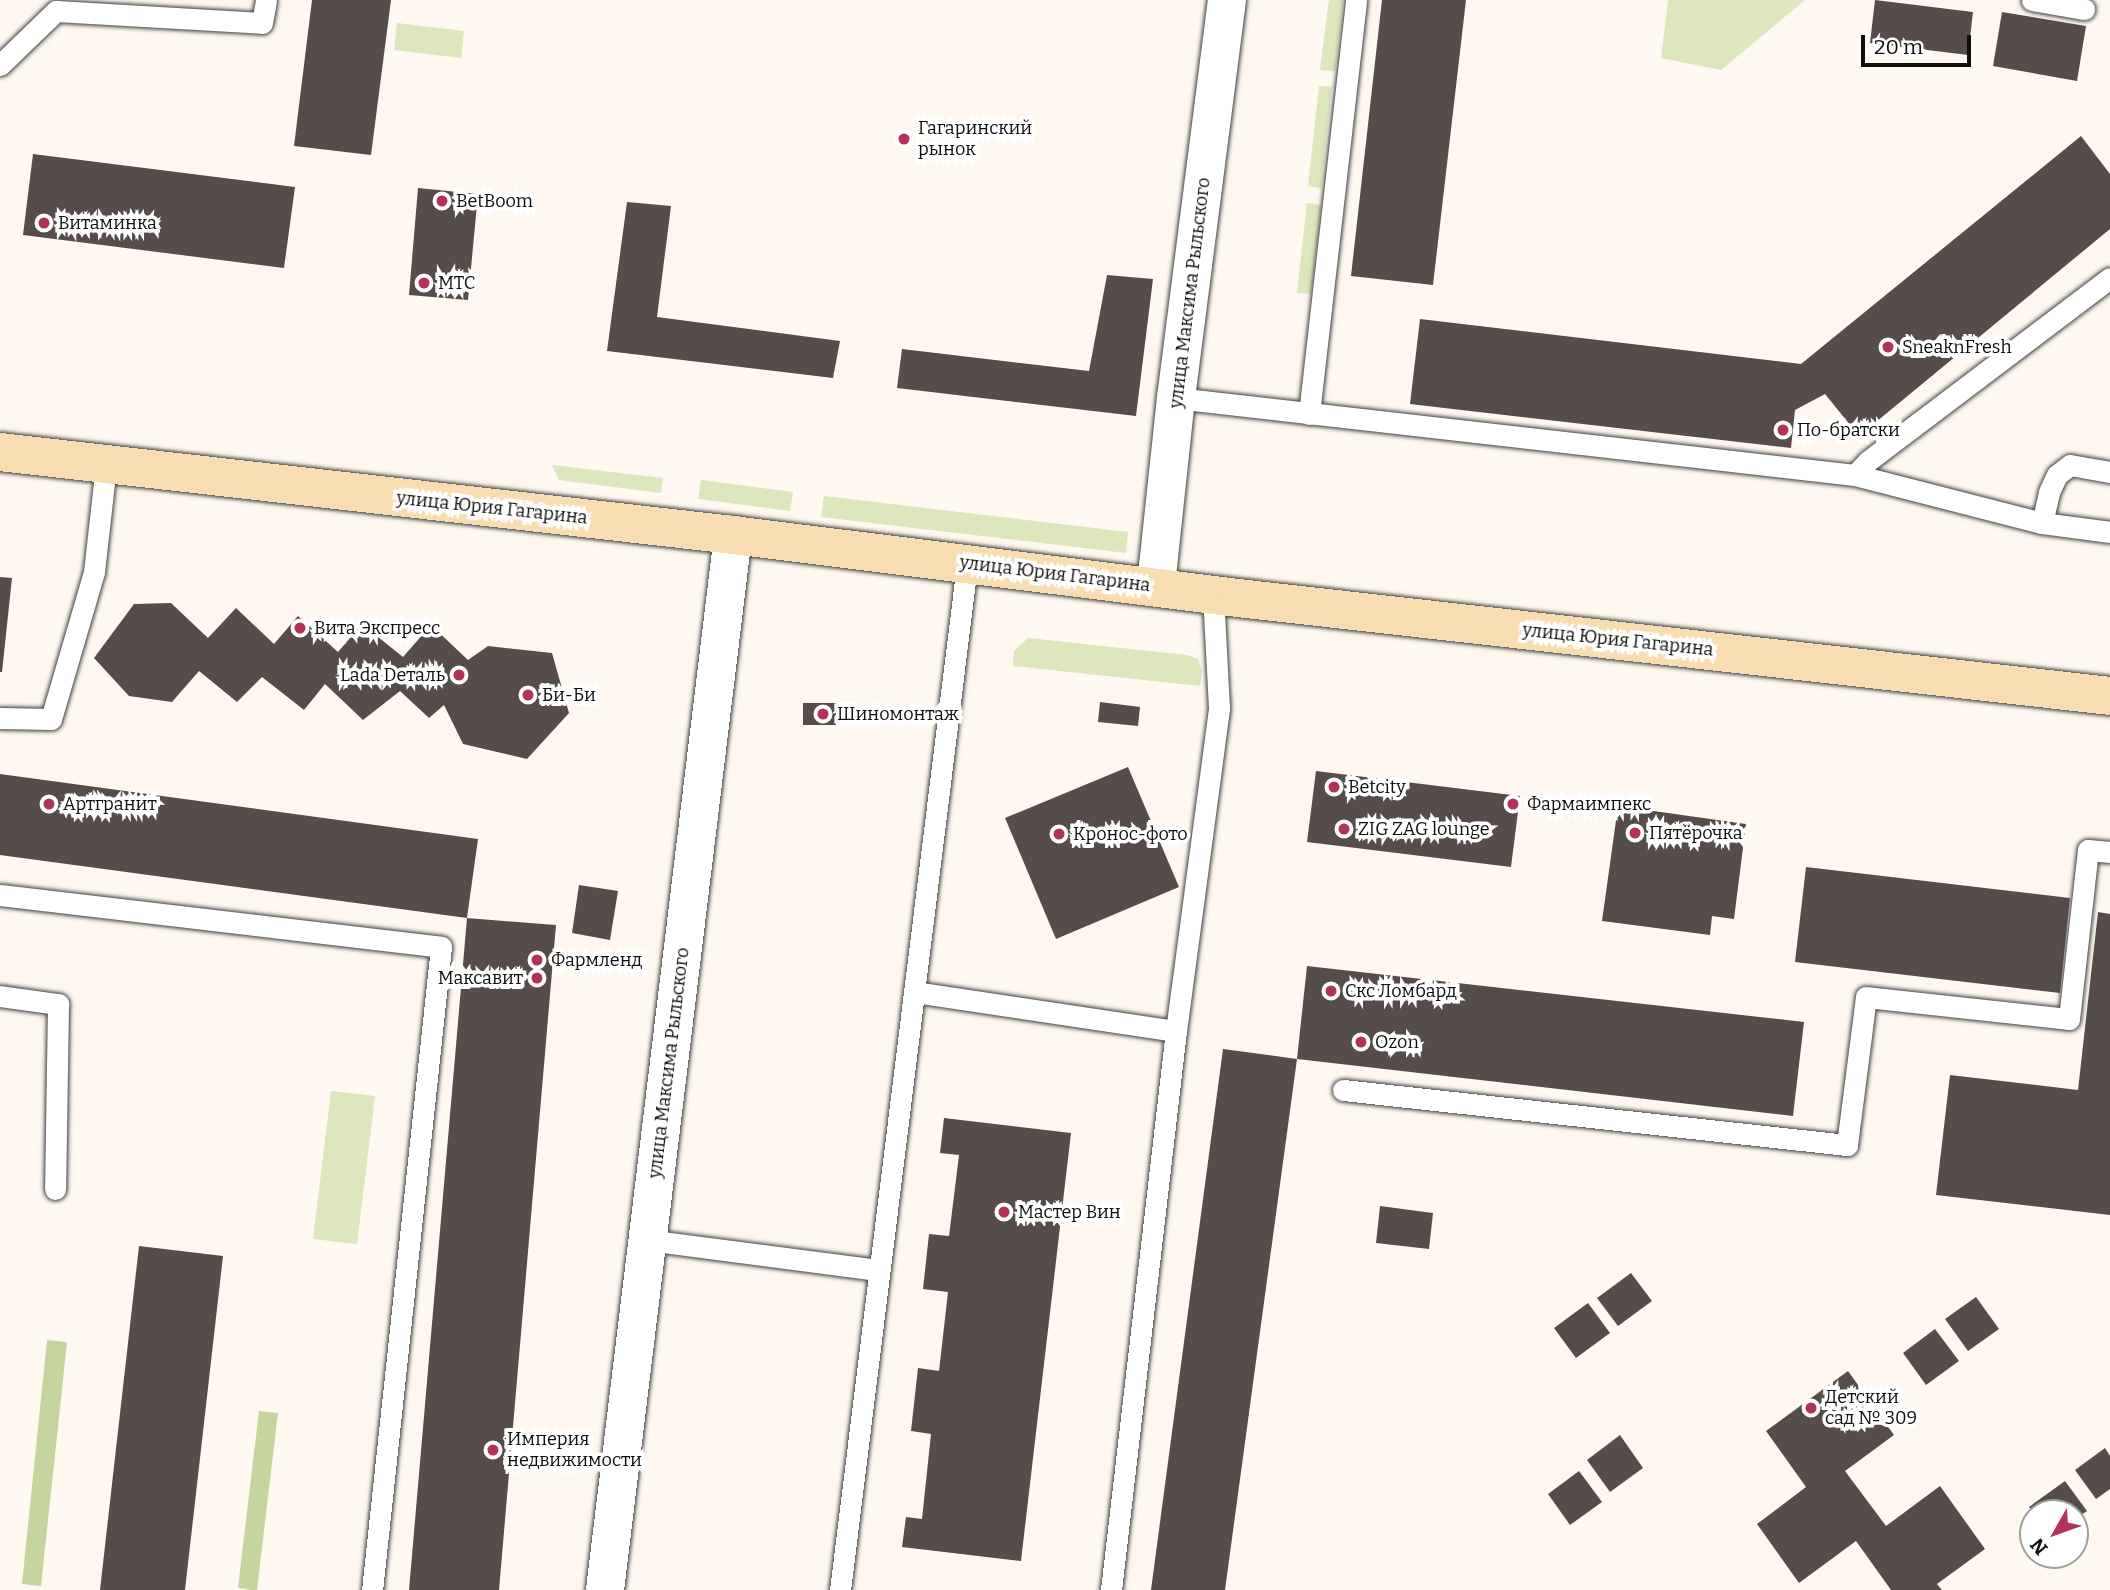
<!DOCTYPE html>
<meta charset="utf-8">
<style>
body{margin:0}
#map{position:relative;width:2110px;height:1590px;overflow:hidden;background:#fef8f0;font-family:Bitter,serif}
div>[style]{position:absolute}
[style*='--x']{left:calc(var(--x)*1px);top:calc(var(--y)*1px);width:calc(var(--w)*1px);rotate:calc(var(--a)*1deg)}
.green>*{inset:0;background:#dde6bd}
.forest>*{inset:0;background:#c5d59d}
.building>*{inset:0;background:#564d4b}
.roads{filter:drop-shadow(0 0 2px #414141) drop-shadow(0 0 2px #414141)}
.service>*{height:21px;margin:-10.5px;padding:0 10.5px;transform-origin:10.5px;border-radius:10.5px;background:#fff}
.minor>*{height:38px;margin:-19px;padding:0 19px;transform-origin:19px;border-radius:19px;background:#fff}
.secondary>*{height:38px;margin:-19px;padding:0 19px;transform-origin:19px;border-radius:19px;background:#f8ddb1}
.dots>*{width:19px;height:19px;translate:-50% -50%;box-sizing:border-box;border:4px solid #fff;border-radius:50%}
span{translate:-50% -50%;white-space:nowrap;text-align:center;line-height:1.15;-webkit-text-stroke:7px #fff;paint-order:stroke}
.poi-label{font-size:18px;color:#0e0e0e}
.left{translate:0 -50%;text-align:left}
.right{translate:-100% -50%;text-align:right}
.street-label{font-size:18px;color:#0e0e0e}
.north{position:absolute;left:2019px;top:1499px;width:70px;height:70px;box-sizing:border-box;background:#fff;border:2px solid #9f9f9f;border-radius:50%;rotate:230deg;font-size:19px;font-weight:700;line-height:28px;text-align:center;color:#0e0e0e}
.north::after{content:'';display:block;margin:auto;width:24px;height:32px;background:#b2325b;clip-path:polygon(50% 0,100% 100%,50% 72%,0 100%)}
.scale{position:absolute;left:1861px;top:35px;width:110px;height:32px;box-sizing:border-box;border:4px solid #0e0e0e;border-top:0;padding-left:9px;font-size:21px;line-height:24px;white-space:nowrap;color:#0e0e0e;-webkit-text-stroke:5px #fff;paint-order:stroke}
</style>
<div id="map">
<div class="green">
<i style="clip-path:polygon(1329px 0,1343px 0,1335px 71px,1320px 70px)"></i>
<i style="clip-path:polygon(1668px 0,1805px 0,1721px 70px,1661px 58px)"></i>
<i style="clip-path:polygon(397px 23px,464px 31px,461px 58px,394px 50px)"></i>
<i style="clip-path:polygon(1319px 86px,1332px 87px,1321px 188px,1308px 186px)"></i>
<i style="clip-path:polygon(1307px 203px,1321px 205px,1311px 294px,1297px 293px)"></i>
<i style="clip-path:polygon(552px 465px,663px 478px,661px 493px,559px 480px)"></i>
<i style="clip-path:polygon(701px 480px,793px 492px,790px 511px,698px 499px)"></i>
<i style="clip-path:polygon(824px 496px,1128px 532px,1126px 553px,821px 517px)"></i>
<i style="clip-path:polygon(1028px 638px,1187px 655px,1198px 659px,1202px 671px,1200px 686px,1013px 666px,1014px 651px)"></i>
<i style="clip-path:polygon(331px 1091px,375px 1096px,357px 1244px,313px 1239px)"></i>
</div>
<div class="forest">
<i style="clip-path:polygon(47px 1340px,67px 1342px,41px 1586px,22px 1584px)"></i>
<i style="clip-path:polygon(259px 1411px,278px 1413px,257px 1590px,252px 1590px,238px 1588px)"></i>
</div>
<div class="building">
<i style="clip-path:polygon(312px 0,391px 0,371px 155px,294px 146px)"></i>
<i style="clip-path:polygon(1382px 0,1466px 0,1433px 285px,1351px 276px)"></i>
<i style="clip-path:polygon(1875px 0,1973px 12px,1968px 55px,1870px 43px)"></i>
<i style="clip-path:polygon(2002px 12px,2086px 26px,2077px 81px,1993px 66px)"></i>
<i style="clip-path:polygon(2081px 136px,2110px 174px,2110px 229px,1859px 436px,1825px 394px,1795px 410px,1791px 448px,1410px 404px,1420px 319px,1801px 364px)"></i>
<i style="clip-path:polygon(33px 154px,295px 187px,284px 268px,23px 235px)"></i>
<i style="clip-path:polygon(418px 188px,478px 194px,468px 300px,409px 295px)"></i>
<i style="clip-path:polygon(627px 202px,671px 206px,657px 317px,840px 341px,833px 378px,607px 351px)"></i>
<i style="clip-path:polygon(1107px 275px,1153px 279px,1136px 416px,897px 388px,902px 349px,1089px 371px)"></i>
<i style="clip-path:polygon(0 577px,12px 578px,2px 672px,0 672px)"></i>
<i style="clip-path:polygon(171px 603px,208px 638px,236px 608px,274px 644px,298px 616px,338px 652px,362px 624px,403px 657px,431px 625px,468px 660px,488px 646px,552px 653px,569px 713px,527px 759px,463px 744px,444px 705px,429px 718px,400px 691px,363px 720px,325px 684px,304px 710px,262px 677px,237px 702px,199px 671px,172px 702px,129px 696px,94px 658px,134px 604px)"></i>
<i style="clip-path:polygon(1100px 702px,1140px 707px,1138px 726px,1098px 722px)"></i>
<i style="clip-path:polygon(803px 703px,844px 703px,844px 725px,803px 725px)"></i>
<i style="clip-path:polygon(1128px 767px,1179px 887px,1056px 939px,1005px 818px)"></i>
<i style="clip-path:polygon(1316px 771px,1520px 796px,1511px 867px,1307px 842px)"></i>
<i style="clip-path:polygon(0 774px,478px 839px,467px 918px,0 855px)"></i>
<i style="clip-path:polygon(1618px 806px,1746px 824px,1734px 919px,1712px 916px,1710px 935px,1602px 921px)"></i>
<i style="clip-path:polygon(1806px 867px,2070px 898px,2060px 993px,1795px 962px)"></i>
<i style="clip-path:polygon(579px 885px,618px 891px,610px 940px,572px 933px)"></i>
<i style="clip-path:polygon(2098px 912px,2110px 914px,2110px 1215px,1936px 1195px,1950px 1075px,2078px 1090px)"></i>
<i style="clip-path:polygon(467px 918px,556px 925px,499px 1590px,409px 1590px)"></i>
<i style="clip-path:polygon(1307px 966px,1804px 1022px,1793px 1116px,1297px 1059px)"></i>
<i style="clip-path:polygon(1223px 1049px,1297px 1059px,1225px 1590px,1151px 1590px)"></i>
<i style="clip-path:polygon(944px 1118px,1071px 1133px,1021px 1561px,902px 1547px,906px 1517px,922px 1519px,931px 1434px,911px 1431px,918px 1368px,939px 1371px,948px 1292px,923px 1289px,929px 1234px,949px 1236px,959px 1155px,940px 1153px)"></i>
<i style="clip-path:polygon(1380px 1206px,1433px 1213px,1429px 1249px,1376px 1243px)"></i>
<i style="clip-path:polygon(139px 1246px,223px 1256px,185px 1590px,100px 1590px)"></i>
<i style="clip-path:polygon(1631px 1273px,1652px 1301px,1618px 1326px,1597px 1298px)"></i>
<i style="clip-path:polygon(1976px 1297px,1999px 1329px,1968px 1351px,1945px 1319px)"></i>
<i style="clip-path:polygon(1588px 1303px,1610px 1333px,1576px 1358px,1554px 1328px)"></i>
<i style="clip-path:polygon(1935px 1329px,1959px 1361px,1926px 1385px,1903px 1353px)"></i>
<i style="clip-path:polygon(1848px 1371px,1894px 1435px,1845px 1471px,1886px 1526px,1940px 1486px,1985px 1549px,1937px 1584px,1942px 1590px,1891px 1590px,1856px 1541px,1799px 1583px,1757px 1524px,1806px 1487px,1766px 1431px)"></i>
<i style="clip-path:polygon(1620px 1435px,1643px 1468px,1610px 1492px,1587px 1460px)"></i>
<i style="clip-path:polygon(2105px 1448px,2110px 1456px,2110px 1489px,2096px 1499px,2075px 1470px)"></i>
<i style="clip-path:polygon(1579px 1471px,1602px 1502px,1570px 1525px,1548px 1494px)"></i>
<i style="clip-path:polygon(2065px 1481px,2087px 1511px,2075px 1519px,2075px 1513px,2033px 1513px,2029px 1507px)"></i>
</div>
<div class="roads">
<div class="service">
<i style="--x:2032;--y:0;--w:53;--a:9.8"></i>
<i style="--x:0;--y:65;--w:78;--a:-44"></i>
<i style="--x:56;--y:11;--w:206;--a:3.3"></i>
<i style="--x:262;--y:23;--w:23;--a:-80"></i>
<i style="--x:1176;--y:398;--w:683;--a:6.47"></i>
<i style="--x:1855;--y:475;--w:19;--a:-47"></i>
<i style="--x:1868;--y:461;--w:303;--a:-37.1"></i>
<i style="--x:1309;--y:414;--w:417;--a:-83.5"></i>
<i style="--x:1855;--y:475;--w:193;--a:14.4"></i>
<i style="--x:2042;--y:523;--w:69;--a:7.5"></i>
<i style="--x:2042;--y:523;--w:32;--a:-77"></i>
<i style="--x:2049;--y:492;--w:19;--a:-65"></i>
<i style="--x:2057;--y:475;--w:16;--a:-38"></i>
<i style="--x:2070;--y:465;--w:41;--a:9.9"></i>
<i style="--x:0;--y:718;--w:51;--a:1.1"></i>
<i style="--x:51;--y:719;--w:153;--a:-73.7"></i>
<i style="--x:94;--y:572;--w:108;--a:-83.6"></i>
<i style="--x:0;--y:895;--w:444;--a:6.7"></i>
<i style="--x:441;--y:947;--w:647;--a:96.12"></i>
<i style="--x:914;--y:992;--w:265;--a:8.5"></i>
<i style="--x:0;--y:996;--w:59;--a:7.9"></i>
<i style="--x:58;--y:1004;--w:185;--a:90.9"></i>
<i style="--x:1343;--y:1090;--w:507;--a:6.23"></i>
<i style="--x:1847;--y:1145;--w:149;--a:-82.7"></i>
<i style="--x:1866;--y:997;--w:204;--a:6.2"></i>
<i style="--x:2069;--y:1019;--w:170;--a:-83.6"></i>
<i style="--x:2088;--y:850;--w:22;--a:5"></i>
<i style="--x:647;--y:1240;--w:234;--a:7.4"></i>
<i style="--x:840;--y:1590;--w:1034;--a:-82.94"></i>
<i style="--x:1111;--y:1590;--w:563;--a:-83.37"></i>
<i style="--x:1176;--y:1031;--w:326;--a:-82.4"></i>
<i style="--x:1219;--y:708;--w:115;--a:-93"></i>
</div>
<div class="minor">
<i style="--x:1156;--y:585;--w:188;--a:-83.9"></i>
<i style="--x:1176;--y:398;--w:401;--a:-82.7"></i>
<i style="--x:605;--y:1590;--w:1063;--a:-83.08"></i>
</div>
<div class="secondary">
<i style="--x:0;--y:452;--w:738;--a:6.46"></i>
<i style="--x:733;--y:535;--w:509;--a:7.11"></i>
<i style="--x:1238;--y:598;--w:877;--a:6.41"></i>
</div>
</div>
<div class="dots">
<i style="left:904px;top:139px;background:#b2325b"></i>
<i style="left:442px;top:201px;background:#b2325b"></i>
<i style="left:44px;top:223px;background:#b2325b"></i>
<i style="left:424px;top:283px;background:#b2325b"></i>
<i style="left:1888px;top:347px;background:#b2325b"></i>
<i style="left:1783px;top:430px;background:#b2325b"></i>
<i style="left:300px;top:628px;background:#b2325b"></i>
<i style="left:459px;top:675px;background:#b2325b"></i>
<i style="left:528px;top:695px;background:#b2325b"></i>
<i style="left:823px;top:714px;background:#b2325b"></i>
<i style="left:1334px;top:787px;background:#b2325b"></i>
<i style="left:49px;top:804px;background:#b2325b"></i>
<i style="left:1513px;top:804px;background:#b2325b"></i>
<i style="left:1344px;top:829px;background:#b2325b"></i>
<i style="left:1635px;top:833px;background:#b2325b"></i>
<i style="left:1059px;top:834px;background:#b2325b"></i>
<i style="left:537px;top:960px;background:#b2325b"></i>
<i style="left:537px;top:978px;background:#b2325b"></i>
<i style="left:1331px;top:991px;background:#b2325b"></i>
<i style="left:1361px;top:1042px;background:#b2325b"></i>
<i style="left:1004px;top:1212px;background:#b2325b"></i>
<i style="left:1811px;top:1408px;background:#b2325b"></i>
<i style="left:493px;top:1450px;background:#b2325b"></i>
</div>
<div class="poi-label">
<span class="left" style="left:918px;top:139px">Гагаринский<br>рынок</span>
<span class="left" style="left:456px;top:201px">BetBoom</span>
<span class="left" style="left:58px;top:223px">Витаминка</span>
<span class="left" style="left:438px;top:283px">МТС</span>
<span class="left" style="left:1902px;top:347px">SneaknFresh</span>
<span class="left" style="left:1797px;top:430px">По-братски</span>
<span class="left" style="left:314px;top:628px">Вита Экспресс</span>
<span class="right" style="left:445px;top:675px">Lada Dеталь</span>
<span class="left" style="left:542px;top:695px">Би-Би</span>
<span class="left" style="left:837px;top:714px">Шиномонтаж</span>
<span class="left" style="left:1348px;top:787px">Betcity</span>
<span class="left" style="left:63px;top:804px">Артгранит</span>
<span class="left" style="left:1527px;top:804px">Фармаимпекс</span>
<span class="left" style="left:1358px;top:829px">ZIG ZAG lounge</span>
<span class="left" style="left:1649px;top:833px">Пятёрочка</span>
<span class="left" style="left:1073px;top:834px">Кронос-фото</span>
<span class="left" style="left:551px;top:960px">Фармленд</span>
<span class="right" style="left:523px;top:978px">Максавит</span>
<span class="left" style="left:1345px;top:991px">Скс Ломбард</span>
<span class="left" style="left:1375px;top:1042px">Ozon</span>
<span class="left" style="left:1018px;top:1212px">Мастер Вин</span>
<span class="left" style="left:1825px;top:1408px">Детский<br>сад № 309</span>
<span class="left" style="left:507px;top:1450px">Империя<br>недвижимости</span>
</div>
<div class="street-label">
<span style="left:1190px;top:293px;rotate:-83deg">улица Максима Рыльского</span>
<span style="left:492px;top:508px;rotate:6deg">улица Юрия Гагарина</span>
<span style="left:1055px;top:574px;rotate:7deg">улица Юрия Гагарина</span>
<span style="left:1618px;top:640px;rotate:6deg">улица Юрия Гагарина</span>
<span style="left:669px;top:1063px;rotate:-83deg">улица Максима Рыльского</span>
</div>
<div class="north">N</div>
<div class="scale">20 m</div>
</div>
